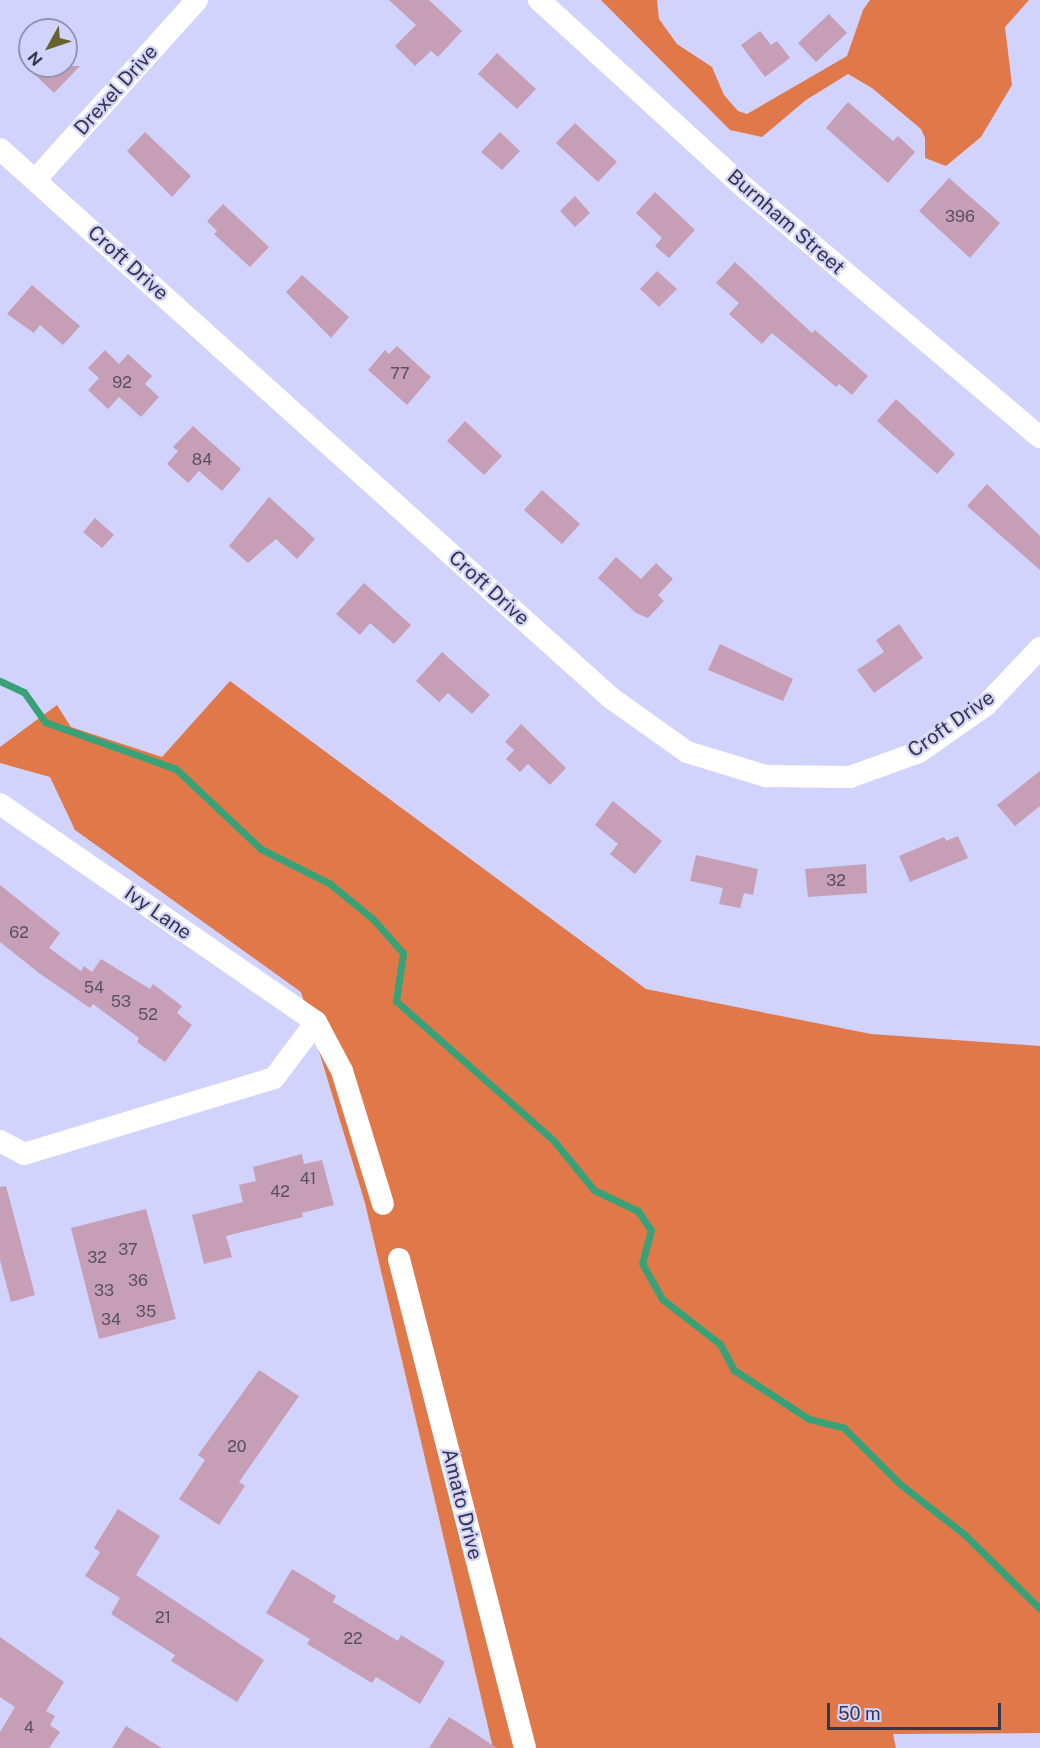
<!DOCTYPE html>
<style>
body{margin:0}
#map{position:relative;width:1040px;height:1748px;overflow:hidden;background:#d2d3fc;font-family:"Public Sans",sans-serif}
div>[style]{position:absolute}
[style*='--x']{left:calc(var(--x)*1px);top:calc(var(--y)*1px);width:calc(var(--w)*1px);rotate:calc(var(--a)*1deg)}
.forest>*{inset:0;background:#e0784a}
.stream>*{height:7px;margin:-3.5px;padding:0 3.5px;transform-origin:3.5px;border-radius:3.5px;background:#39a178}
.building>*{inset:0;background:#c69eb5}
.minor>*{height:22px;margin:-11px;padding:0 11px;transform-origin:11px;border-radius:11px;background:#fff}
span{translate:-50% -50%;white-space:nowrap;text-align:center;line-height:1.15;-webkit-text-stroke:4.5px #d2d3fc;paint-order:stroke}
.number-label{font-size:16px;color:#5a5062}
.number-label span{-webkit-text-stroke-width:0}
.street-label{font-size:20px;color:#363646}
.north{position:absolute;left:18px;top:18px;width:60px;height:60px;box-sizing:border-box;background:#d2d3fc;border:2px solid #9494b3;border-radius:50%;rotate:230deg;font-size:16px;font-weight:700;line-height:24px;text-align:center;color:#363646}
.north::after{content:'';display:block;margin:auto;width:21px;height:27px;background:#68622f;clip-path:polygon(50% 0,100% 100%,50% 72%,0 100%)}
.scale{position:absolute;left:827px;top:1703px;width:174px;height:27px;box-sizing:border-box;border:3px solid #363646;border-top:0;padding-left:8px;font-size:18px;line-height:21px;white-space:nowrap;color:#363646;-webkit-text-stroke:4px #d2d3fc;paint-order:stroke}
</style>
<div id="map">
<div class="forest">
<i style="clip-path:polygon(601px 0,657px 0,659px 19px,677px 44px,712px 67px,724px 95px,738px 111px,747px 114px,847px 56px,863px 10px,870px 0,1029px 0,1005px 27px,1012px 85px,981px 137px,946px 166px,925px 158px,925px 138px,921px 129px,872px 88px,848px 74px,806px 100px,762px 137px,730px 130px)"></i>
<i style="clip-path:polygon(230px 681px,646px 989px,871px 1034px,1040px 1046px,1040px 1733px,893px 1734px,896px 1748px,493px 1748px,365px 1203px,301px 992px,75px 830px,50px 777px,0 763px,0 747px,57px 705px,71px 727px,162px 757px)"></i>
</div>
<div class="stream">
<i style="--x:0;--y:681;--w:26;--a:25"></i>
<i style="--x:24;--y:692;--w:37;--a:55"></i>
<i style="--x:45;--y:722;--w:139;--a:19.7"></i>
<i style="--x:176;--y:769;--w:117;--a:43.3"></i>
<i style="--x:261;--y:849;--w:76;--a:26.6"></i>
<i style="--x:329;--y:883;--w:57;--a:39.3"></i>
<i style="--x:373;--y:919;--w:45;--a:48.6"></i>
<i style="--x:403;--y:953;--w:49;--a:98.3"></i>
<i style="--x:396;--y:1001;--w:211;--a:41.5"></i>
<i style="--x:554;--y:1141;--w:63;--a:50.8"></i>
<i style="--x:594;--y:1190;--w:49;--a:25.5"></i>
<i style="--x:638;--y:1211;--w:23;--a:56"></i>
<i style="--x:651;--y:1230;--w:34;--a:105"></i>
<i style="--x:642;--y:1263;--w:41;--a:60.9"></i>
<i style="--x:662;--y:1299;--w:73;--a:37.8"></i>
<i style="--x:720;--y:1344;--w:30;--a:62"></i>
<i style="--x:734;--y:1370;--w:90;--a:33.2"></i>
<i style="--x:809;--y:1419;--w:36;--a:14"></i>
<i style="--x:844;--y:1428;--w:79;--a:45"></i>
<i style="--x:900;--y:1484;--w:81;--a:38"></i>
<i style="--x:964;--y:1534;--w:107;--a:44.6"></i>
</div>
<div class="building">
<i style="clip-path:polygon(389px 0,429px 0,462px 31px,438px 57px,431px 51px,415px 66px,395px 46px,416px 25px)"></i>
<i style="clip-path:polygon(829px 14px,847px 33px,816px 62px,798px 43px)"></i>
<i style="clip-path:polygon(760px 31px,771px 45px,777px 41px,790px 58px,765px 77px,741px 45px)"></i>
<i style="clip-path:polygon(497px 53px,536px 89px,517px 109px,478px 74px)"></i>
<i style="clip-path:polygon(26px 66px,80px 66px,54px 93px)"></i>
<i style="clip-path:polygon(848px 102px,893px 141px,898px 136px,915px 152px,888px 183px,826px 128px)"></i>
<i style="clip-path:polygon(575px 123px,617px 162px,598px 182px,556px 143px)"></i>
<i style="clip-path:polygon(145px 132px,191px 176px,172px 197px,127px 151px)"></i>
<i style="clip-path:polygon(500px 132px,520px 151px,502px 170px,481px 152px)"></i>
<i style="clip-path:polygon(949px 178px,1000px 223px,970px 258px,919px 211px)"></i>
<i style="clip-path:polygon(655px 192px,695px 230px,669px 258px,655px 246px,662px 238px,636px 213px)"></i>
<i style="clip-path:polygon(575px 196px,590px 213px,575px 227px,560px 211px)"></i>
<i style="clip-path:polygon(223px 204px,269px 247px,250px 267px,214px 234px,217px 231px,207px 221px)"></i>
<i style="clip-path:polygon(735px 262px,812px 333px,815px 330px,868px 376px,852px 395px,839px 384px,836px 387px,772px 333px,762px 344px,729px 314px,739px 303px,716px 283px)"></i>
<i style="clip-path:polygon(657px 271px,677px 289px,659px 307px,640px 289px)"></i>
<i style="clip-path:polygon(302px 275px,349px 317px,331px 338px,286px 292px)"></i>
<i style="clip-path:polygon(32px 285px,80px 326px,63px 345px,40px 325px,34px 333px,7px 314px)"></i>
<i style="clip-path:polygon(397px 346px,431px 377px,407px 405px,368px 370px,385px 350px,389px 354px)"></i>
<i style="clip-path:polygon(105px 350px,119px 364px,128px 354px,152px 376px,145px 384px,159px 397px,141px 417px,119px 397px,108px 409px,88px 390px,99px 378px,88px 368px)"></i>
<i style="clip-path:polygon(896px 399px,955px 454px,937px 474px,877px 421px)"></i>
<i style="clip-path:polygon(465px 421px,502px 456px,484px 475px,447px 441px)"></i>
<i style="clip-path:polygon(193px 426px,241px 469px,222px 491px,199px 471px,188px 483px,167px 464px,178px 451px,173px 447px)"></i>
<i style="clip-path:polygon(987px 484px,1040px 536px,1040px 570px,967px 506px)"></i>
<i style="clip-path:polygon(542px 490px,580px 524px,562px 544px,524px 510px)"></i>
<i style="clip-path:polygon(269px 497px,315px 539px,297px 559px,276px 539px,248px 563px,229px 546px)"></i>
<i style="clip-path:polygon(95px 518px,114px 535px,102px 548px,83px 532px)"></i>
<i style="clip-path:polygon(616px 557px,641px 579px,656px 563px,673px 579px,658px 595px,664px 601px,648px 618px,636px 613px,598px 578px)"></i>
<i style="clip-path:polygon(364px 583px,411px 625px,394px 644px,370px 623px,360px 635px,336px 614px)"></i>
<i style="clip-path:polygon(899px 624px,923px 658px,874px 693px,857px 670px,884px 652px,876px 640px)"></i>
<i style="clip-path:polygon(720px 644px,793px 679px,783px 701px,708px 670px)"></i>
<i style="clip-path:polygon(442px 652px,490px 695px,472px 714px,448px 693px,439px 702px,416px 681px)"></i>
<i style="clip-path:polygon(521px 724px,566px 768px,550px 785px,528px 764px,520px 772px,506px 759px,514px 750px,505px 742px)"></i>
<i style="clip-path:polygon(1040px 771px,1040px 806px,1015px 826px,997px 805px)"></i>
<i style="clip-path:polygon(613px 801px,662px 841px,635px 874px,610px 854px,618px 844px,595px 825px)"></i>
<i style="clip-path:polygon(958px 836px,968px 858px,910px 882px,899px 856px,944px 837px,946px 841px)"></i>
<i style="clip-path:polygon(696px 855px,758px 869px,753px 895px,744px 893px,740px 908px,719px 904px,723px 888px,690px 881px)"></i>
<i style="clip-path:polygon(866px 864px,867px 893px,808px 897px,805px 869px)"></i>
<i style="clip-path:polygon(0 885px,60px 933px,49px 948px,81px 971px,84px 966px,92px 972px,101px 959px,150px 989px,153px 984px,182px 1006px,177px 1013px,192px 1025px,165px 1062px,137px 1042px,139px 1038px,93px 1004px,90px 1008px,39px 973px,0 942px)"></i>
<i style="clip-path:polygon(302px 1154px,304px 1164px,322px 1160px,334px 1205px,302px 1213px,303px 1217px,226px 1236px,232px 1257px,204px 1264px,192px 1215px,243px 1202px,239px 1185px,256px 1181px,253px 1167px)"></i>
<i style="clip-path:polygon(6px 1186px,35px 1295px,11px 1302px,0 1260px,0 1187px)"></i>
<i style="clip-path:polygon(146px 1209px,176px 1319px,99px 1339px,71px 1228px)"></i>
<i style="clip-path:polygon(259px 1370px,299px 1396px,239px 1482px,245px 1486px,219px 1525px,179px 1499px,205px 1460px,198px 1455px)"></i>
<i style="clip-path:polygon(118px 1509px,160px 1536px,136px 1575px,264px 1660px,237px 1702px,171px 1661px,175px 1655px,111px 1614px,120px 1598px,85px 1576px,100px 1552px,94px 1548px)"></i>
<i style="clip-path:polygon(292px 1569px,336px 1596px,333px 1602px,398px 1641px,401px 1635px,445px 1662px,420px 1704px,376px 1677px,372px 1683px,307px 1644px,310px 1639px,266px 1613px)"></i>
<i style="clip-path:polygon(0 1637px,64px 1682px,46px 1711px,55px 1716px,50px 1725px,60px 1732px,49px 1748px,0 1748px,0 1732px,15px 1707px,0 1697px)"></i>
<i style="clip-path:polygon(449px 1717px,462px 1725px,497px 1748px,429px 1748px)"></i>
<i style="clip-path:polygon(126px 1726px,162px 1748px,112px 1748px)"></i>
</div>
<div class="minor">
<i style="--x:539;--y:0;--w:279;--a:42.4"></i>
<i style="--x:745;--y:188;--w:386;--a:40.2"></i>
<i style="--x:0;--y:149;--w:821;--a:41.94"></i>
<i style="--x:611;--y:698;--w:93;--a:35.4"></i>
<i style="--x:687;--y:752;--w:83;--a:16.9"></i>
<i style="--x:766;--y:776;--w:84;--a:0.7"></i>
<i style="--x:850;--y:777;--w:73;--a:-19.9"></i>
<i style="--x:919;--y:752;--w:82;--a:-35"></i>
<i style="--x:986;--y:705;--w:79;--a:-46.5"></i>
<i style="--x:35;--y:180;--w:242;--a:-48"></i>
<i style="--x:0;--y:804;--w:384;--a:34.6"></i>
<i style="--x:316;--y:1022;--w:55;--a:62"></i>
<i style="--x:342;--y:1071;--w:139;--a:72.9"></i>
<i style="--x:0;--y:1141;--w:27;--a:28"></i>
<i style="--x:24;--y:1154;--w:261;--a:-16.9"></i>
<i style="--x:274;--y:1078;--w:70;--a:-53.1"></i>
<i style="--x:399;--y:1259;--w:505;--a:75.55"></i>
</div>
<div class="number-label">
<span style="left:960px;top:217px">396</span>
<span style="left:400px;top:374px">77</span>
<span style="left:122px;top:383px">92</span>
<span style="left:202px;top:460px">84</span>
<span style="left:836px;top:881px">32</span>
<span style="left:19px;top:933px">62</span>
<span style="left:94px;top:988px">54</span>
<span style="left:121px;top:1002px">53</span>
<span style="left:148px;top:1015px">52</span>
<span style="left:308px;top:1179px">41</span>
<span style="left:280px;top:1192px">42</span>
<span style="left:128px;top:1250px">37</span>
<span style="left:97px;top:1258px">32</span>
<span style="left:138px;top:1281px">36</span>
<span style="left:104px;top:1291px">33</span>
<span style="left:146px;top:1312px">35</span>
<span style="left:111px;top:1320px">34</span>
<span style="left:237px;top:1447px">20</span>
<span style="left:163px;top:1618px">21</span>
<span style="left:353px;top:1639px">22</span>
<span style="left:29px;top:1728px">4</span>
</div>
<div class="street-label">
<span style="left:116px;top:90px;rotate:-48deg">Drexel Drive</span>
<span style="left:786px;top:222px;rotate:41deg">Burnham Street</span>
<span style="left:128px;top:263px;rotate:42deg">Croft Drive</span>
<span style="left:489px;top:588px;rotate:42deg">Croft Drive</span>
<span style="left:951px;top:724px;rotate:-35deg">Croft Drive</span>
<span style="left:158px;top:913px;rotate:35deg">Ivy Lane</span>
<span style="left:462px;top:1504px;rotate:76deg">Amato Drive</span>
</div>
<div class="north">N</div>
<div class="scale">50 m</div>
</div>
